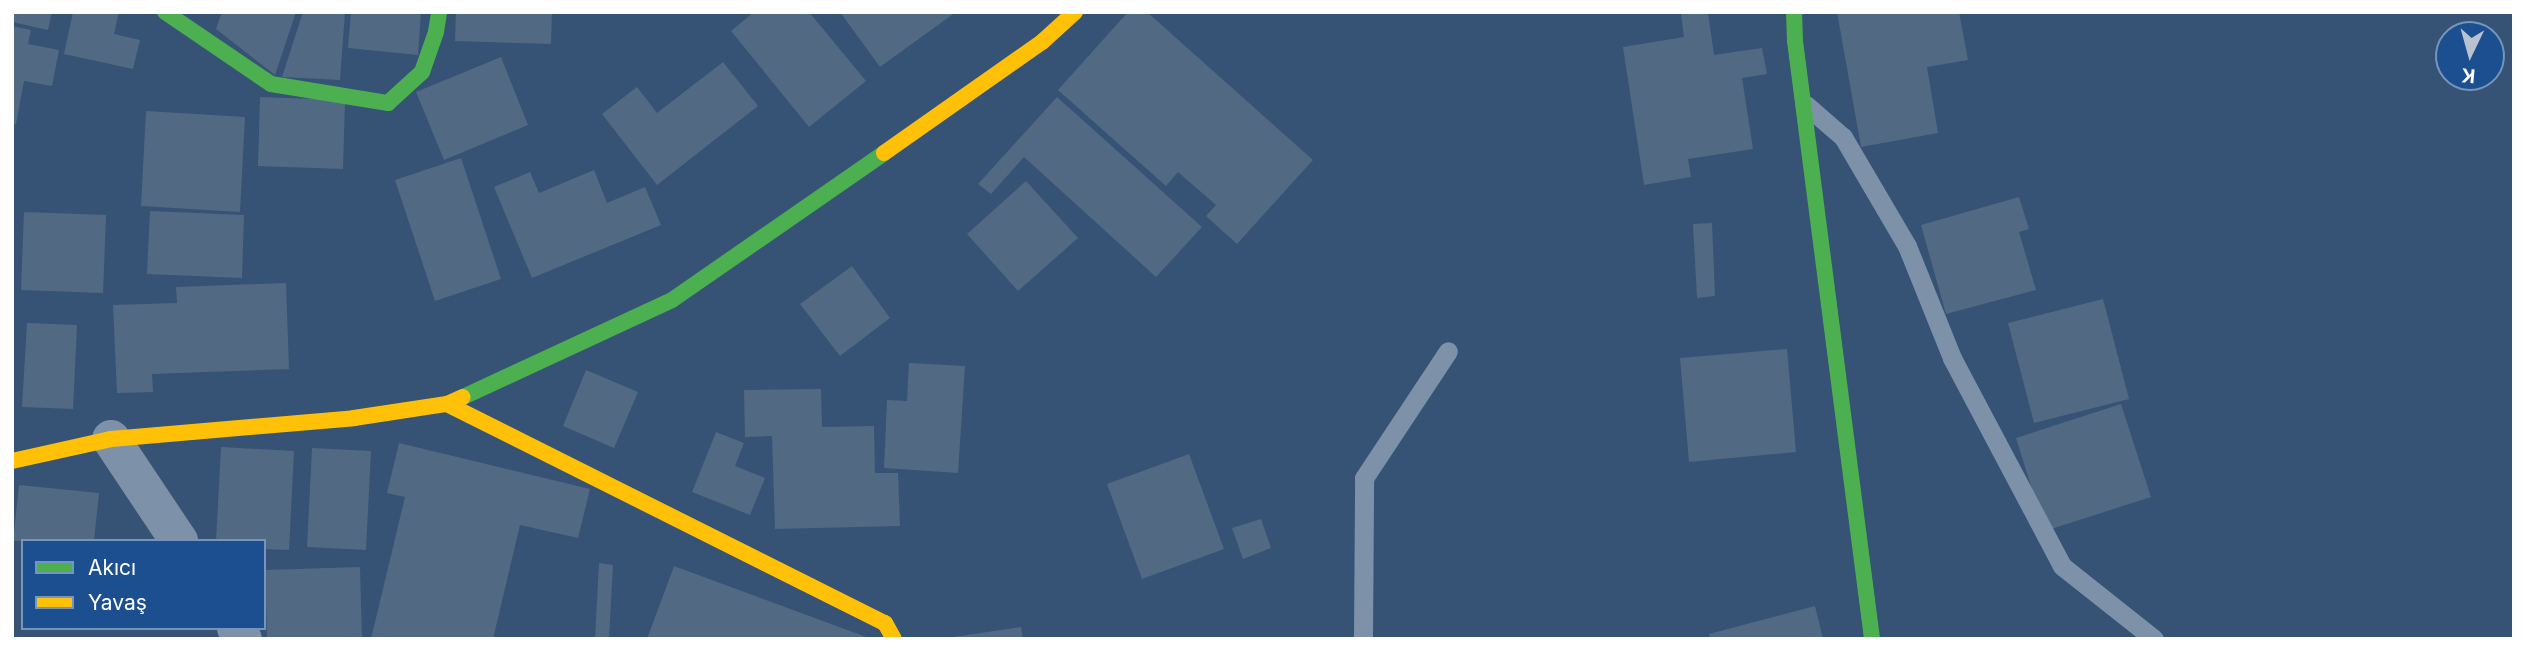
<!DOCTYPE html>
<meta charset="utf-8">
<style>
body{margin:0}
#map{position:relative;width:2526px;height:651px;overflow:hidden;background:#365274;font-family:Inter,sans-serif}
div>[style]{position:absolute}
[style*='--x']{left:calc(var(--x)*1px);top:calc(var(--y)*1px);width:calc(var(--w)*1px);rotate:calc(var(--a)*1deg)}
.building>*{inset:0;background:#526984}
.lane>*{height:19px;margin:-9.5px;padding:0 9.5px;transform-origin:9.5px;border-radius:9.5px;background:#7d92a8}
.street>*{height:38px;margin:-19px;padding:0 19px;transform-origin:19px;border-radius:19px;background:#7d92a8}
.fast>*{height:16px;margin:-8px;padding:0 8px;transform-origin:8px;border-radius:8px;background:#4caf50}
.slow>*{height:16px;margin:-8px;padding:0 8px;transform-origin:8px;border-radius:8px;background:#ffc107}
span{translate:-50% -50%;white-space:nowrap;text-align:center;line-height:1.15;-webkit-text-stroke:5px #1b4f8f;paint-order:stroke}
.frame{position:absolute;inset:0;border:14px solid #fff;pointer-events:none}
.legend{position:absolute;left:21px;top:539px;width:245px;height:91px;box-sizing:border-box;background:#1b4f8f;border:2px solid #7695bc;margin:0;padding:9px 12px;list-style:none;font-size:21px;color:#fff}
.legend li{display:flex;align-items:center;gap:14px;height:35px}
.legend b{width:35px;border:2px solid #7695bc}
.north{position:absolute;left:2435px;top:21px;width:70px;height:70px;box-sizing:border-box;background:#1b4f8f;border:2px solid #7695bc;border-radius:50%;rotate:185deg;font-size:19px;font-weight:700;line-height:28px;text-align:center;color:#fff}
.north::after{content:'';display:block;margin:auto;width:24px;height:32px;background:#b9c2ce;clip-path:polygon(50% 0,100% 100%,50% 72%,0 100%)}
</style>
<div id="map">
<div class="building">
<i style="clip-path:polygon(12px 12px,52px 12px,48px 30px,12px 22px)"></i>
<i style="clip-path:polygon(73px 12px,119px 12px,114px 34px,140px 40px,133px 69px,64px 54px)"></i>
<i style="clip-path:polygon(222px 12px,296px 12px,275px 75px,216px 29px)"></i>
<i style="clip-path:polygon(303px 12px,345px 12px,340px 80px,282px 77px)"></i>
<i style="clip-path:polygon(351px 12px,421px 12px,418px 55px,348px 48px)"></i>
<i style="clip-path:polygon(456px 12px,552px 12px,551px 44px,455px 41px)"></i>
<i style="clip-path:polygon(754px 12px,809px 12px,866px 81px,809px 127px,731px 31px)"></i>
<i style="clip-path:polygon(840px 12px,956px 12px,880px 67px)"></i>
<i style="clip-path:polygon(1128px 12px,1147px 12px,1313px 160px,1237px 244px,1206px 216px,1216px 205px,1178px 172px,1166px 186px,1058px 90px)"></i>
<i style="clip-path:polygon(1708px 12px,1714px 55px,1762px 48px,1767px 74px,1742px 78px,1753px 149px,1688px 159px,1691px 177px,1644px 185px,1623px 47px,1684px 37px,1681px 14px)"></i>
<i style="clip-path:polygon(1837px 12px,1959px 12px,1968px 60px,1927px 67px,1938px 133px,1861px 147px)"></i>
<i style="clip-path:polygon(12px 26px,31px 30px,28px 44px,59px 50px,52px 86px,24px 81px,16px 124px,12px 123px)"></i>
<i style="clip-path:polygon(501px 57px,528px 125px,444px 160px,416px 92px)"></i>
<i style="clip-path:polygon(723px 62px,758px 106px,657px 185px,602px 114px,637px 87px,657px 113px)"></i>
<i style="clip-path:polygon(260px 97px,345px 100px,343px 169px,258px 166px)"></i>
<i style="clip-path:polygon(1057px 97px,1202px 227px,1156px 277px,1024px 157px,991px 194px,978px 184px)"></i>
<i style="clip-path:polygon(146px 111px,245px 117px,240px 212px,141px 206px)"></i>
<i style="clip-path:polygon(461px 158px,501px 279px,435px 301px,395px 180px)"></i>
<i style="clip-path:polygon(594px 170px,607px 203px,645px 187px,661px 225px,532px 278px,494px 187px,530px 172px,539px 193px)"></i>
<i style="clip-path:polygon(1026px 181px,1078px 238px,1018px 291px,967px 234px)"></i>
<i style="clip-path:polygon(2019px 197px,2029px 229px,2019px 232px,2036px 290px,1946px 314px,1921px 225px)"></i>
<i style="clip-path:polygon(150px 211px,244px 215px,242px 278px,147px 274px)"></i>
<i style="clip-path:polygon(24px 212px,106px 215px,103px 293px,21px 290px)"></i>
<i style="clip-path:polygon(1712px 223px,1715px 296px,1697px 298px,1693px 224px)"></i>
<i style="clip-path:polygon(852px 266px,890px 318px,840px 356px,800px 304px)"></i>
<i style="clip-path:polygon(286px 283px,289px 369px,152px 374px,153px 392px,117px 393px,113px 305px,177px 303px,176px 287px)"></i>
<i style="clip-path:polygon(2103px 299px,2129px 399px,2034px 423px,2008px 323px)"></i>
<i style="clip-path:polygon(27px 323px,77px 325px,73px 409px,22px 407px)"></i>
<i style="clip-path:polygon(1787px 349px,1796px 452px,1689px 462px,1680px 358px)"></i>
<i style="clip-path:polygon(909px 363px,965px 366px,958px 473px,884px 468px,887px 400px,907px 401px)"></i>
<i style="clip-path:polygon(586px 370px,638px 392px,614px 448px,563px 426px)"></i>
<i style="clip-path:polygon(821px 389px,822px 427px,874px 426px,875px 473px,898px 473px,900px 526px,775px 529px,772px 436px,745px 437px,744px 390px)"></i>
<i style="clip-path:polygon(2121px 404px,2151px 497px,2045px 531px,2016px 438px)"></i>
<i style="clip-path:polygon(716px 432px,744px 443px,735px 466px,765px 478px,750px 515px,692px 492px)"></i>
<i style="clip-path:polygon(399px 443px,590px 489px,578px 538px,520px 525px,493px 639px,371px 639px,405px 497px,387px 493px)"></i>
<i style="clip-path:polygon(221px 447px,294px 451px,289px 550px,264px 549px,264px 541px,216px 541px)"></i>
<i style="clip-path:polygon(312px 448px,371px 451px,366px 550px,307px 547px)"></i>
<i style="clip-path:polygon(1189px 454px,1224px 549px,1142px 579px,1107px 484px)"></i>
<i style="clip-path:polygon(19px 485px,99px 493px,94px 541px,13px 541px)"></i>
<i style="clip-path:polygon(1261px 519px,1271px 548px,1243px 559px,1232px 528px)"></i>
<i style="clip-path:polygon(599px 563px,613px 565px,609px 639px,595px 639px)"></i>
<i style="clip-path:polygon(674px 566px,869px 638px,869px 639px,647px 639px)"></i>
<i style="clip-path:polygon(360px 567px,362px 639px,267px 639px,265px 570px)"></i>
<i style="clip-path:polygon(1815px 606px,1823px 639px,1710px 639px,1709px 634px)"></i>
<i style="clip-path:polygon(1021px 627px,1023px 639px,953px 639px,953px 637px)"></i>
</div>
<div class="lane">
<i style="--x:1806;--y:105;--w:49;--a:40.9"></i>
<i style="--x:1843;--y:137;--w:126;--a:59.6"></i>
<i style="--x:1907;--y:246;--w:121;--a:68.1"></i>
<i style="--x:1952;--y:358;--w:235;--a:62.1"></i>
<i style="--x:2062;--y:566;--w:117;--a:38.4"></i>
<i style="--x:1363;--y:639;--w:161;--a:-89.6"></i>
<i style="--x:1364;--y:478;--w:152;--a:-56.5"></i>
</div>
<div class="street">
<i style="--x:111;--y:439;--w:123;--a:56.3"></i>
<i style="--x:236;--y:628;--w:13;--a:58"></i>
</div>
<div class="fast">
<i style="--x:165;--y:12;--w:128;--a:34.2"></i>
<i style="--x:271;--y:84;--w:119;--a:9.2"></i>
<i style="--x:388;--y:103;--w:46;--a:-42.4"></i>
<i style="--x:422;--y:72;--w:42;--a:-70.7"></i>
<i style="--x:436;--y:32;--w:20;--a:-81"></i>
<i style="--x:1794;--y:12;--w:29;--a:88"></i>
<i style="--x:1795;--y:41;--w:603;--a:82.66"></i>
<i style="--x:463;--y:397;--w:230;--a:-24.9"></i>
<i style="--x:672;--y:300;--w:258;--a:-34.7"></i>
</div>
<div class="slow">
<i style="--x:884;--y:153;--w:193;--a:-35.1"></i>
<i style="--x:1042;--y:42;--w:45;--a:-42.3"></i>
<i style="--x:447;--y:404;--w:490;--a:26.6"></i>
<i style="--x:885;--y:623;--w:18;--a:61"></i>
<i style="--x:12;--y:461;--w:101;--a:-12.5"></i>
<i style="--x:111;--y:439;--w:244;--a:-4.9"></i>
<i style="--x:354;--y:418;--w:94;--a:-8.6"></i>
<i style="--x:447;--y:404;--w:17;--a:-24"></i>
</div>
<div class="frame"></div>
<ul class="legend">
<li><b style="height:9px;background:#4caf50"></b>Akıcı</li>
<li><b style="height:9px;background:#ffc107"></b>Yavaş</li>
</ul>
<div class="north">K</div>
</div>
